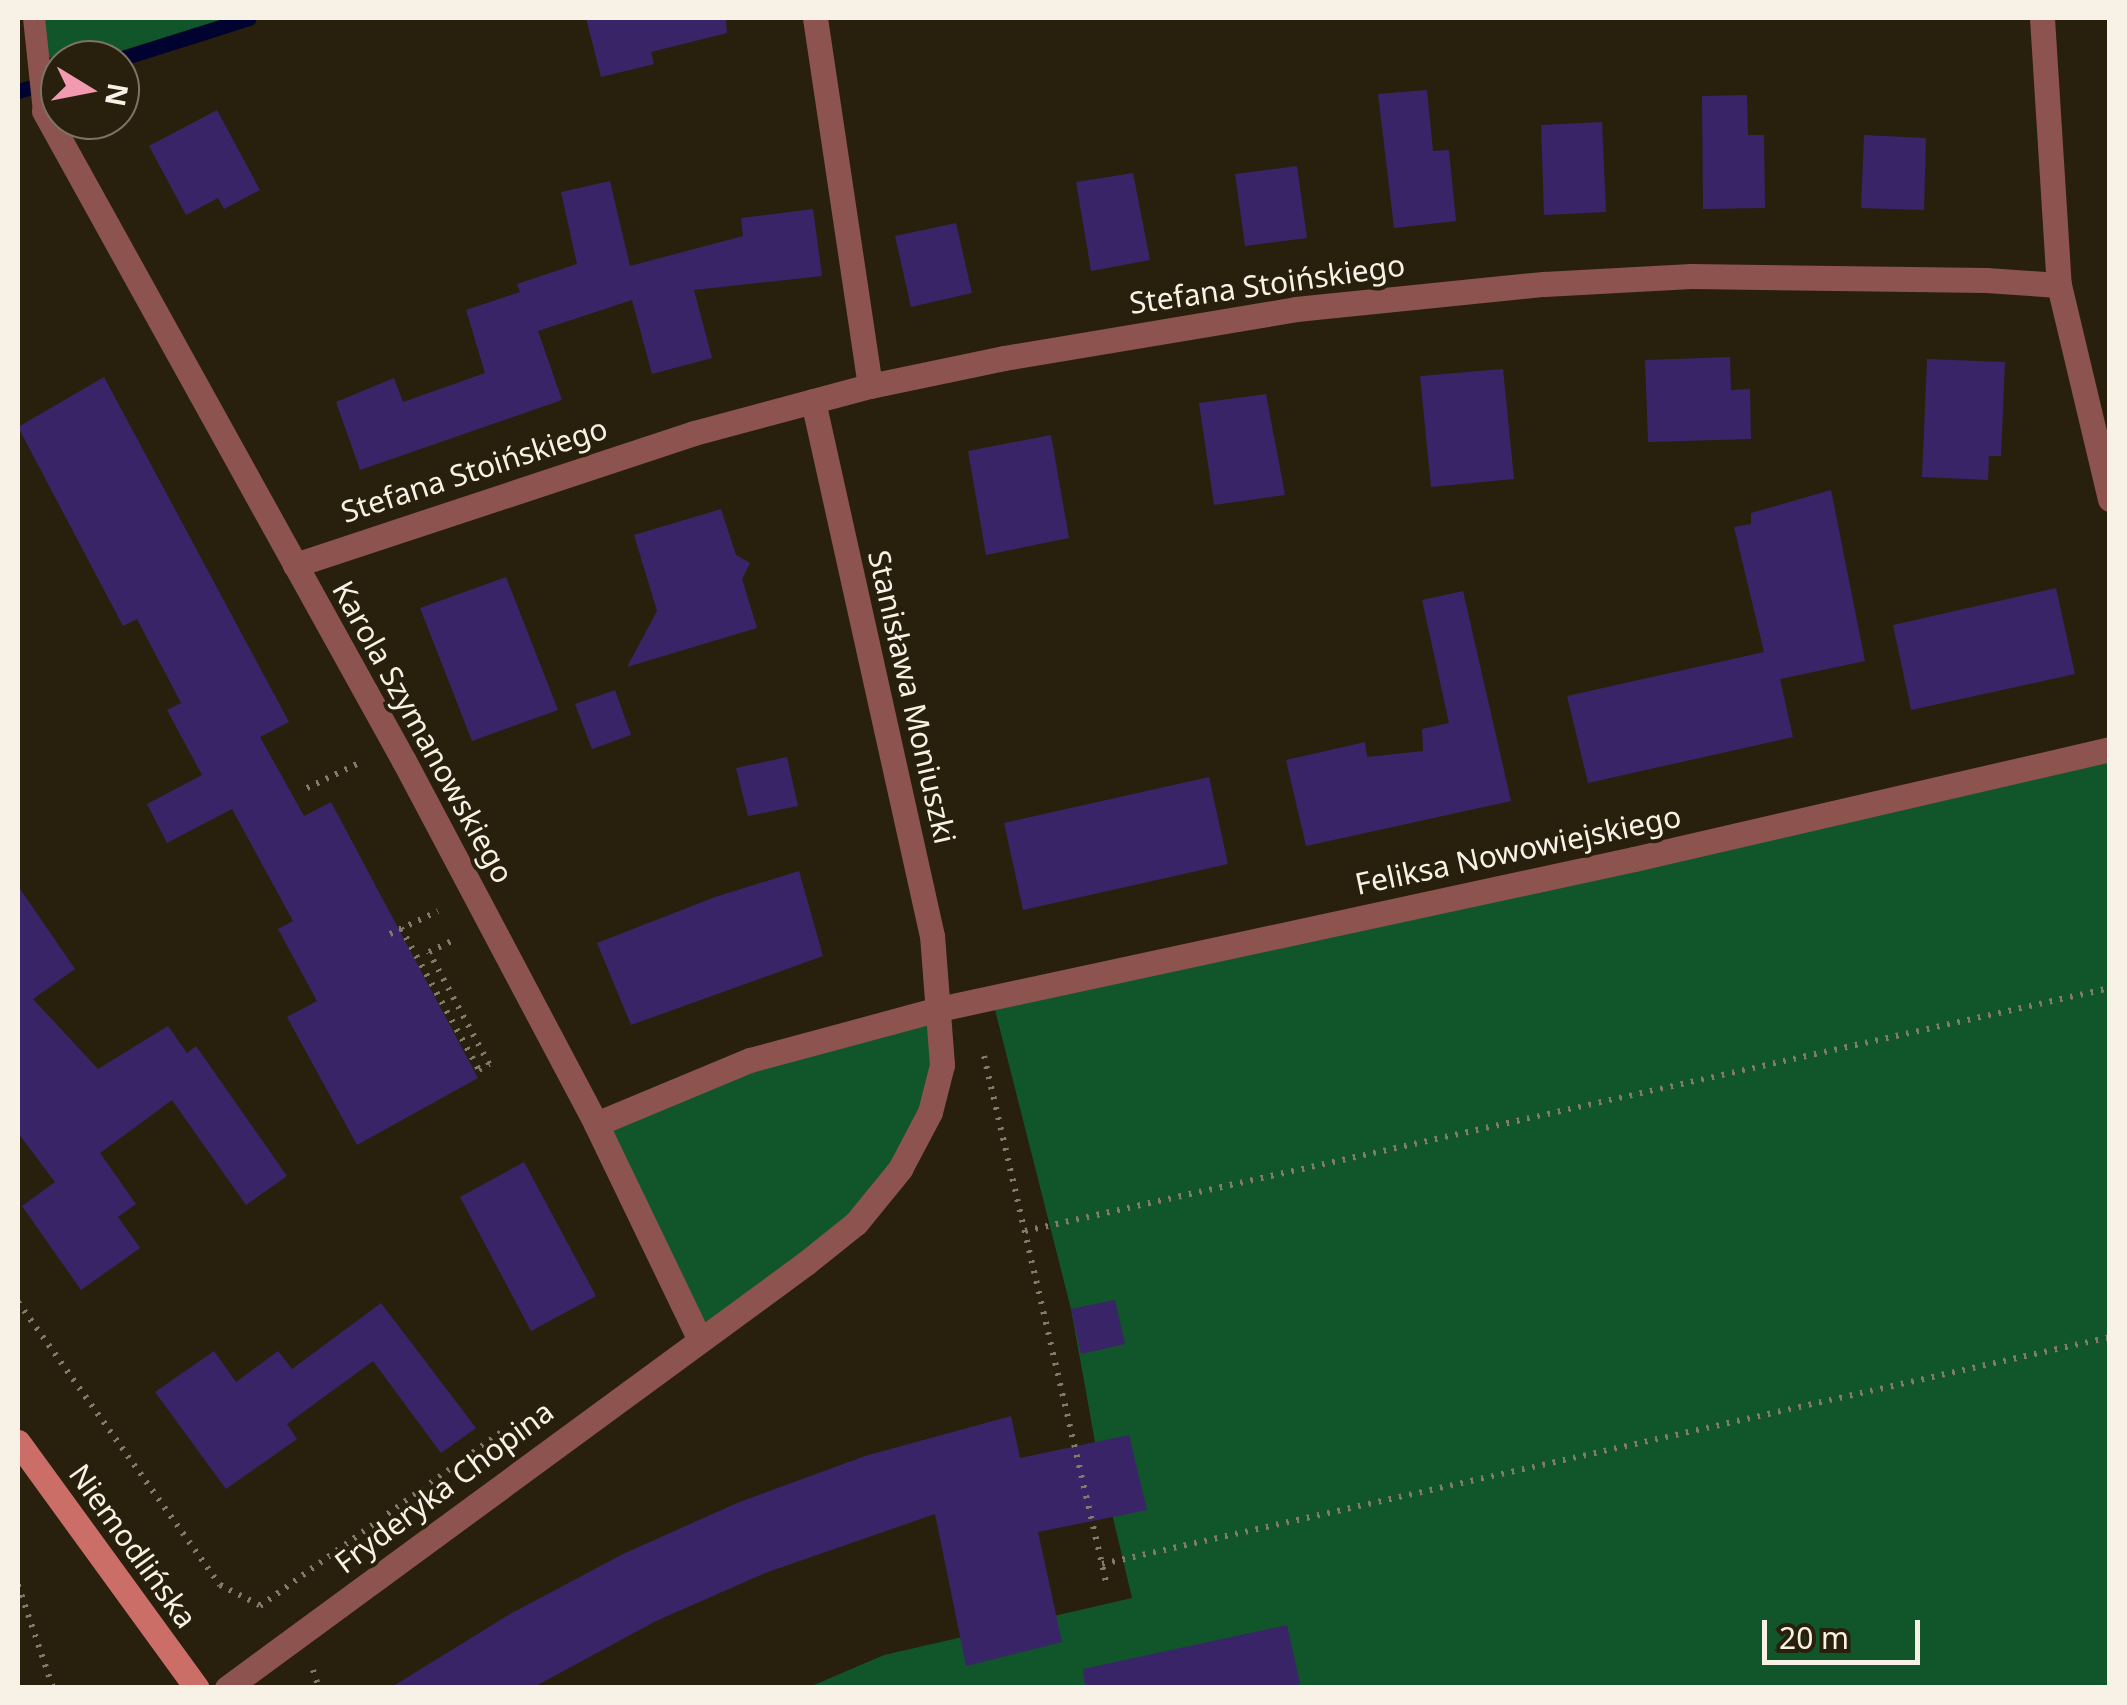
<!DOCTYPE html>
<meta charset="utf-8">
<style>
body{margin:0}
#map{position:relative;width:2127px;height:1705px;overflow:hidden;background:#291f0d;font-family:"Noto Sans",sans-serif}
div>[style]{position:absolute}
[style*='--x']{left:calc(var(--x)*1px);top:calc(var(--y)*1px);width:calc(var(--w)*1px);rotate:calc(var(--a)*1deg)}
.green>*{inset:0;background:#11552a}
.stream>*{height:15px;margin:-7.5px;padding:0 7.5px;transform-origin:7.5px;border-radius:7.5px;background:#00022f}
.building>*{inset:0;background:#3a2468}
.path>*{height:6px;margin-top:-3px;transform-origin:0;background:repeating-linear-gradient(90deg,#827a6b 0 2.5px,transparent 0 10.5px)}
.service>*{height:22px;margin:-11px;padding:0 11px;transform-origin:11px;border-radius:11px;background:#8d534f}
.minor>*{height:25px;margin:-12.5px;padding:0 12.5px;transform-origin:12.5px;border-radius:12.5px;background:#8d534f}
.secondary>*{height:25px;margin:-12.5px;padding:0 12.5px;transform-origin:12.5px;border-radius:12.5px;background:#cb6e68}
span{translate:-50% -50%;white-space:nowrap;text-align:center;line-height:1.15;-webkit-text-stroke:8px #291f0d;paint-order:stroke}
.street-label{font-size:30px;color:#f8f1e6}
.frame{position:absolute;inset:0;border:20px solid #f8f1e6;pointer-events:none}
.north{position:absolute;left:40px;top:40px;width:100px;height:100px;box-sizing:border-box;background:#291f0d;border:2px solid #7c7364;border-radius:50%;rotate:100deg;font-size:28px;font-weight:700;line-height:40px;text-align:center;color:#f8f1e6}
.north::after{content:'';display:block;margin:auto;width:35px;height:45px;background:#f29aaf;clip-path:polygon(50% 0,100% 100%,50% 72%,0 100%)}
.scale{position:absolute;left:1762px;top:1620px;width:158px;height:45px;box-sizing:border-box;border:5px solid #f8f1e6;border-top:0;padding-left:12px;font-size:30px;line-height:35px;white-space:nowrap;color:#f8f1e6;-webkit-text-stroke:8px #291f0d;paint-order:stroke}
</style>
<div id="map">
<div class="green">
<i style="clip-path:polygon(34px 18px,249px 18px,116px 60px,60px 62px,35px 50px)"></i>
<i style="clip-path:polygon(2109px 749px,2109px 1687px,807px 1688px,884px 1655px,1132px 1598px,1095px 1442px,1071px 1309px,992px 998px)"></i>
<i style="clip-path:polygon(939px 1009px,930px 1112px,856px 1223px,699px 1338px,596px 1124px)"></i>
</div>
<div class="stream">
<i style="--x:116;--y:60;--w:139;--a:-17.5"></i>
<i style="--x:18;--y:91;--w:44;--a:-15.9"></i>
</div>
<div class="building">
<i style="clip-path:polygon(586px 18px,726px 18px,727px 33px,651px 52px,654px 64px,601px 77px)"></i>
<i style="clip-path:polygon(1427px 90px,1433px 151px,1449px 150px,1456px 221px,1394px 228px,1378px 94px)"></i>
<i style="clip-path:polygon(1747px 95px,1748px 135px,1764px 135px,1765px 208px,1703px 209px,1702px 96px)"></i>
<i style="clip-path:polygon(217px 110px,260px 190px,224px 209px,218px 198px,186px 215px,149px 146px)"></i>
<i style="clip-path:polygon(1602px 122px,1606px 212px,1544px 215px,1541px 125px)"></i>
<i style="clip-path:polygon(1864px 135px,1926px 138px,1924px 210px,1861px 208px)"></i>
<i style="clip-path:polygon(1297px 166px,1307px 238px,1245px 246px,1235px 174px)"></i>
<i style="clip-path:polygon(1133px 173px,1150px 260px,1091px 271px,1076px 182px)"></i>
<i style="clip-path:polygon(610px 181px,630px 266px,743px 236px,741px 218px,813px 209px,822px 276px,694px 290px,712px 358px,652px 374px,632px 300px,538px 331px,562px 400px,360px 470px,336px 402px,394px 378px,403px 402px,485px 373px,466px 310px,520px 292px,517px 284px,577px 264px,561px 192px)"></i>
<i style="clip-path:polygon(956px 223px,972px 293px,911px 307px,895px 236px)"></i>
<i style="clip-path:polygon(1730px 357px,1731px 390px,1750px 389px,1751px 439px,1648px 442px,1645px 360px)"></i>
<i style="clip-path:polygon(1927px 359px,2005px 362px,2001px 456px,1989px 456px,1988px 480px,1922px 477px)"></i>
<i style="clip-path:polygon(1503px 369px,1514px 479px,1431px 487px,1420px 376px)"></i>
<i style="clip-path:polygon(104px 377px,289px 722px,260px 737px,304px 816px,331px 802px,478px 1078px,357px 1145px,287px 1017px,317px 1001px,278px 929px,293px 921px,232px 809px,167px 843px,147px 804px,202px 775px,167px 710px,181px 703px,137px 619px,123px 626px,18px 427px)"></i>
<i style="clip-path:polygon(1266px 394px,1285px 495px,1214px 505px,1199px 403px)"></i>
<i style="clip-path:polygon(1051px 435px,1069px 538px,986px 555px,968px 451px)"></i>
<i style="clip-path:polygon(1831px 490px,1865px 661px,1780px 679px,1793px 737px,1588px 783px,1567px 696px,1764px 652px,1734px 527px,1751px 524px,1751px 513px)"></i>
<i style="clip-path:polygon(721px 509px,736px 555px,750px 563px,742px 579px,757px 628px,627px 667px,657px 611px,634px 535px)"></i>
<i style="clip-path:polygon(506px 577px,558px 710px,472px 741px,420px 608px)"></i>
<i style="clip-path:polygon(2056px 588px,2075px 674px,1911px 710px,1893px 625px)"></i>
<i style="clip-path:polygon(1463px 591px,1511px 801px,1306px 846px,1286px 760px,1365px 742px,1367px 757px,1423px 751px,1422px 729px,1449px 723px,1422px 600px)"></i>
<i style="clip-path:polygon(615px 690px,631px 735px,592px 749px,575px 704px)"></i>
<i style="clip-path:polygon(787px 757px,798px 806px,748px 816px,736px 768px)"></i>
<i style="clip-path:polygon(1209px 777px,1228px 864px,1023px 910px,1004px 823px)"></i>
<i style="clip-path:polygon(799px 871px,823px 956px,631px 1025px,597px 943px,715px 897px)"></i>
<i style="clip-path:polygon(18px 886px,75px 969px,33px 999px,98px 1069px,168px 1026px,187px 1053px,196px 1046px,287px 1176px,246px 1205px,172px 1100px,100px 1153px,136px 1204px,118px 1217px,140px 1248px,81px 1290px,22px 1206px,55px 1182px,18px 1133px)"></i>
<i style="clip-path:polygon(524px 1162px,596px 1296px,531px 1331px,460px 1197px)"></i>
<i style="clip-path:polygon(1115px 1300px,1125px 1344px,1081px 1354px,1071px 1309px)"></i>
<i style="clip-path:polygon(381px 1303px,476px 1428px,441px 1453px,373px 1361px,287px 1424px,297px 1439px,226px 1489px,155px 1392px,214px 1351px,236px 1382px,278px 1351px,292px 1369px)"></i>
<i style="clip-path:polygon(1011px 1416px,1020px 1458px,1129px 1435px,1147px 1510px,1038px 1532px,1062px 1642px,966px 1666px,935px 1514px,765px 1573px,656px 1621px,532px 1688px,390px 1688px,510px 1614px,623px 1554px,737px 1503px,865px 1456px)"></i>
<i style="clip-path:polygon(1287px 1625px,1301px 1688px,1085px 1688px,1083px 1669px)"></i>
</div>
<div class="path">
<i style="--x:307;--y:788;--w:60;--a:-25.7"></i>
<i style="--x:401;--y:928;--w:162;--a:61.2"></i>
<i style="--x:479;--y:1070;--w:12;--a:-31"></i>
<i style="--x:489;--y:1064;--w:127;--a:-118.2"></i>
<i style="--x:429;--y:952;--w:28;--a:-26"></i>
<i style="--x:390;--y:934;--w:53;--a:-25.6"></i>
<i style="--x:984;--y:1056;--w:544;--a:76.93"></i>
<i style="--x:1025;--y:1231;--w:1112;--a:-12.62"></i>
<i style="--x:18;--y:1302;--w:348;--a:54.5"></i>
<i style="--x:220;--y:1585;--w:46;--a:27.1"></i>
<i style="--x:1102;--y:1564;--w:1033;--a:-12.69"></i>
<i style="--x:18;--y:1585;--w:109;--a:71.2"></i>
<i style="--x:260;--y:1606;--w:299;--a:-35.8"></i>
<i style="--x:313;--y:1670;--w:19;--a:72"></i>
</div>
<div class="service">
<i style="--x:34;--y:18;--w:94;--a:83.9"></i>
</div>
<div class="minor">
<i style="--x:815;--y:18;--w:372;--a:81.5"></i>
<i style="--x:2042;--y:18;--w:268;--a:86.4"></i>
<i style="--x:44;--y:111;--w:743;--a:61.02"></i>
<i style="--x:404;--y:761;--w:411;--a:62.1"></i>
<i style="--x:596;--y:1124;--w:237;--a:64.3"></i>
<i style="--x:295;--y:565;--w:420;--a:-18.3"></i>
<i style="--x:694;--y:433;--w:182;--a:-15"></i>
<i style="--x:870;--y:386;--w:137;--a:-11.8"></i>
<i style="--x:1004;--y:358;--w:296;--a:-9.5"></i>
<i style="--x:1296;--y:309;--w:249;--a:-5.8"></i>
<i style="--x:1544;--y:284;--w:147;--a:-3.1"></i>
<i style="--x:1691;--y:276;--w:295;--a:0.8"></i>
<i style="--x:1986;--y:280;--w:73;--a:3.9"></i>
<i style="--x:2059;--y:285;--w:220;--a:76.6"></i>
<i style="--x:596;--y:1124;--w:167;--a:-22.6"></i>
<i style="--x:750;--y:1060;--w:196;--a:-15.1"></i>
<i style="--x:939;--y:1009;--w:711;--a:-12.18"></i>
<i style="--x:1634;--y:859;--w:489;--a:-13"></i>
<i style="--x:227;--y:1688;--w:718;--a:-36.28"></i>
<i style="--x:806;--y:1263;--w:64;--a:-38.7"></i>
<i style="--x:856;--y:1223;--w:70;--a:-50.8"></i>
<i style="--x:900;--y:1169;--w:64;--a:-62.2"></i>
<i style="--x:930;--y:1112;--w:49;--a:-75.7"></i>
<i style="--x:942;--y:1065;--w:129;--a:-94.4"></i>
<i style="--x:932;--y:936;--w:548;--a:-102.54"></i>
</div>
<div class="secondary">
<i style="--x:18;--y:1442;--w:304;--a:54"></i>
</div>
<div class="street-label">
<span style="left:1267px;top:284px;rotate:-8deg">Stefana Stoińskiego</span>
<span style="left:474px;top:470px;rotate:-18deg">Stefana Stoińskiego</span>
<span style="left:912px;top:697px;rotate:77deg">Stanisława Moniuszki</span>
<span style="left:423px;top:732px;rotate:61deg">Karola Szymanowskiego</span>
<span style="left:1518px;top:850px;rotate:-12deg">Feliksa Nowowiejskiego</span>
<span style="left:444px;top:1487px;rotate:-37deg">Fryderyka Chopina</span>
<span style="left:133px;top:1546px;rotate:54deg">Niemodlińska</span>
</div>
<div class="frame"></div>
<div class="north">N</div>
<div class="scale">20 m</div>
</div>
